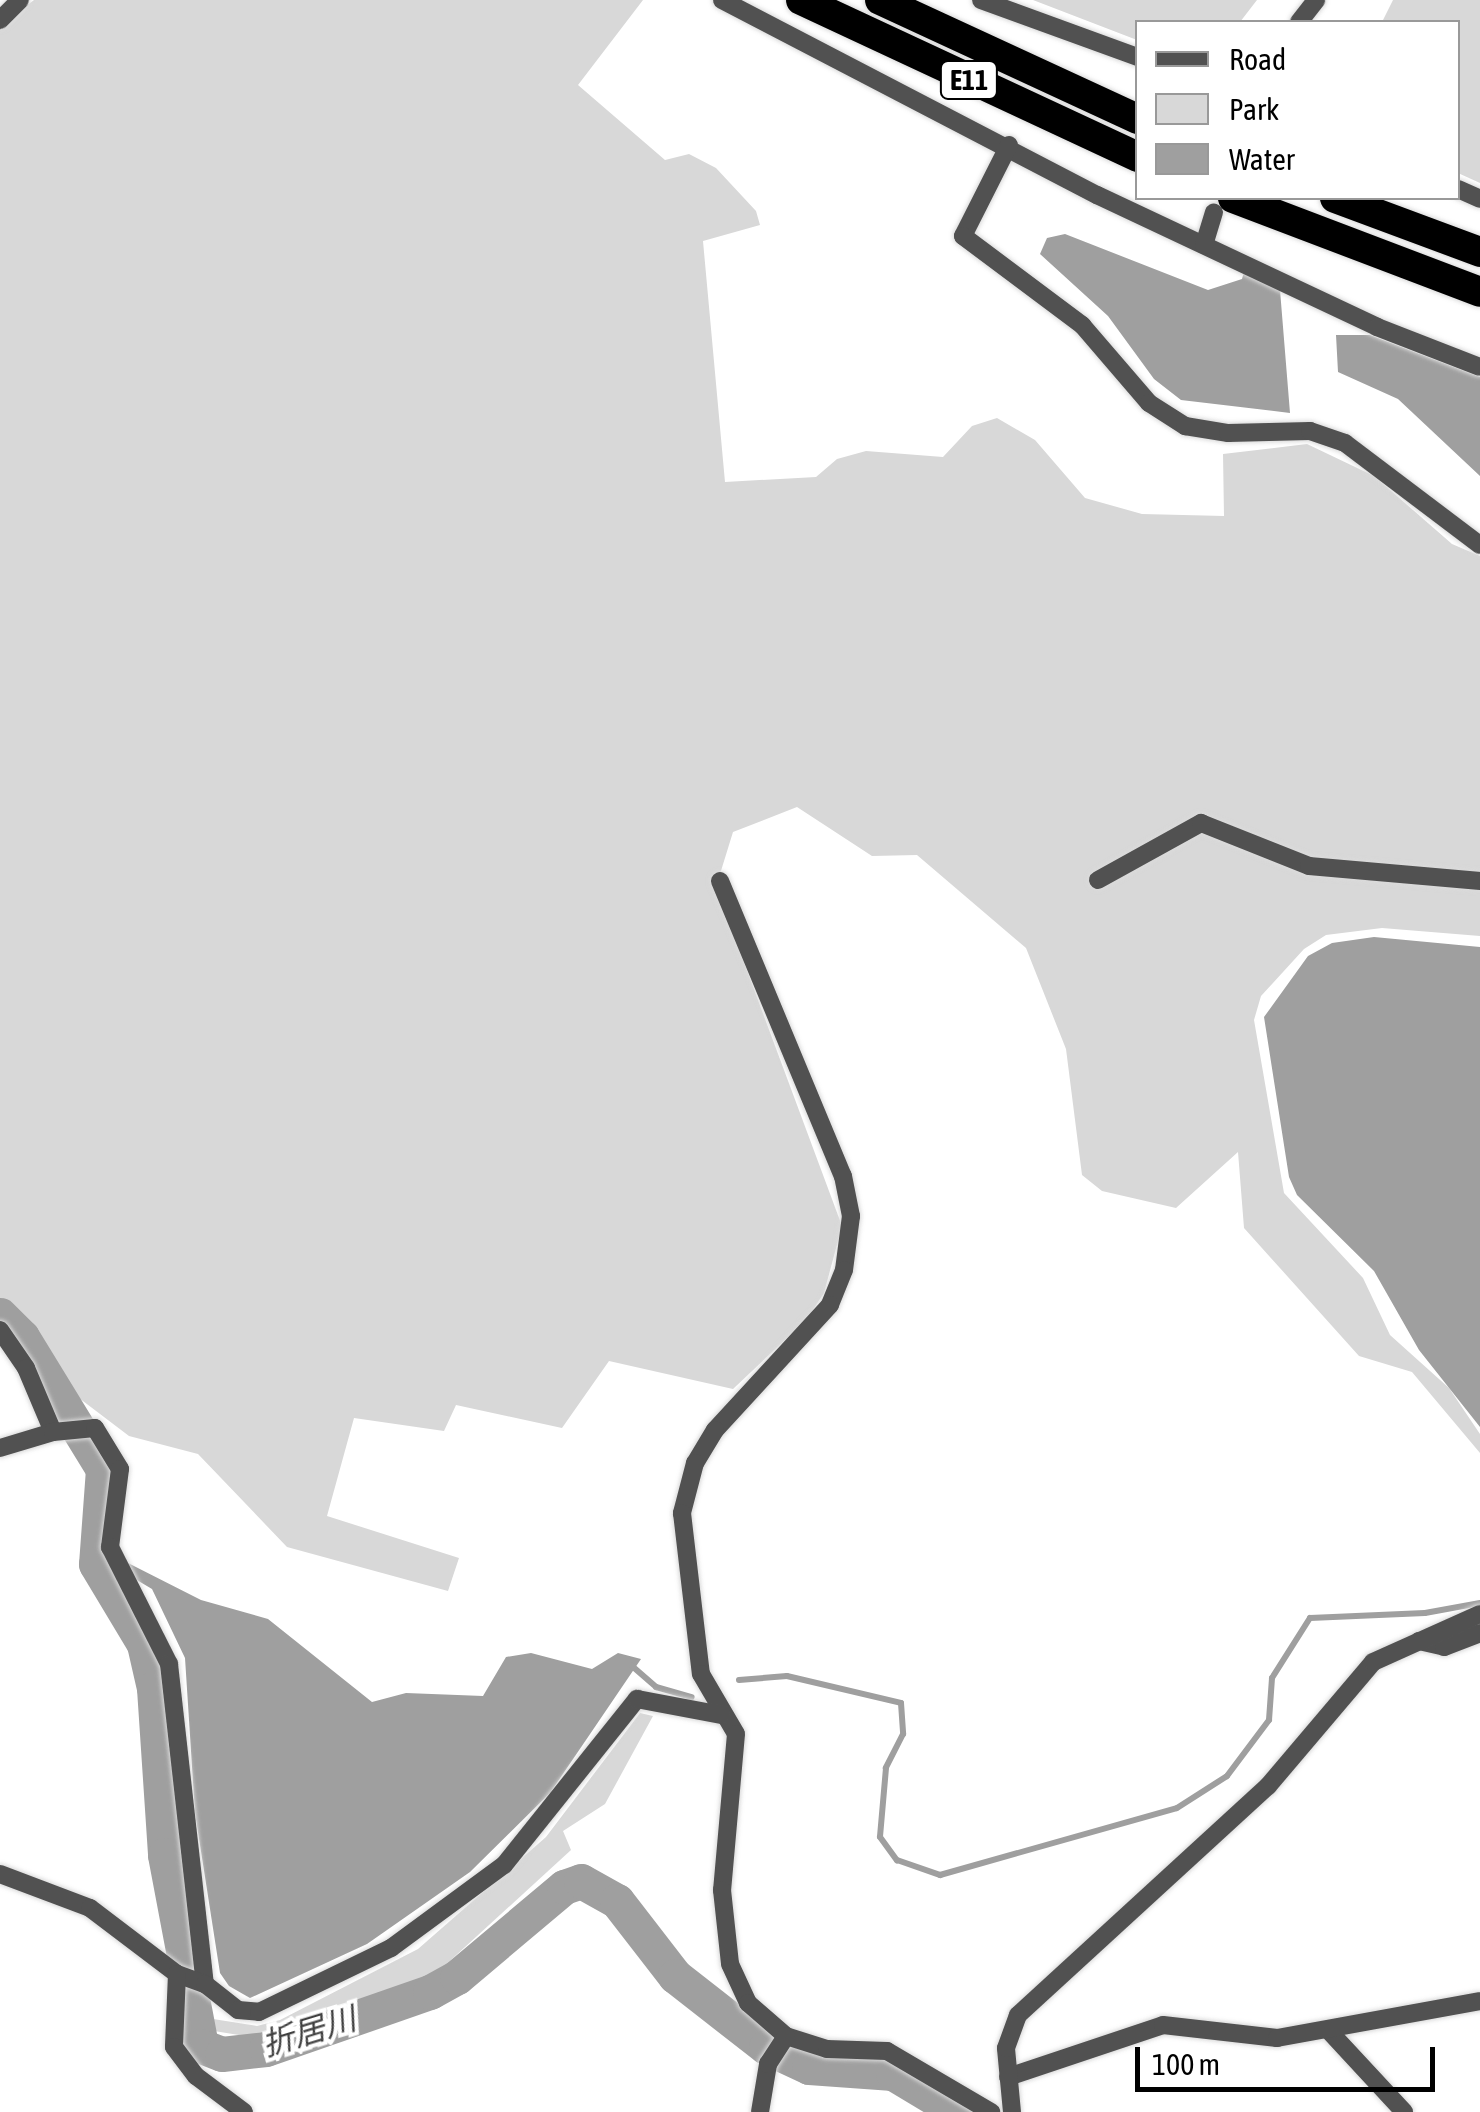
<!DOCTYPE html>
<meta charset="utf-8">
<style>
body{margin:0}
#map{position:relative;width:1480px;height:2112px;overflow:hidden;background:#fff;font-family:"Asap Condensed","Noto Sans JP",sans-serif}
div>[style]{position:absolute}
[style*='--x']{left:calc(var(--x)*1px);top:calc(var(--y)*1px);width:calc(var(--w)*1px);rotate:calc(var(--a)*1deg)}
.green>*{inset:0;background:#d8d8d8}
.water>*{inset:0;background:#9f9f9f}
.stream>*{height:6px;margin:-3px;padding:0 3px;transform-origin:3px;border-radius:3px;background:#9f9f9f}
.river>*{height:35px;margin:-17.5px;padding:0 17.5px;transform-origin:17.5px;border-radius:17.5px;background:#9f9f9f}
.roads{filter:drop-shadow(0 0 2px #dbdbdb) drop-shadow(0 0 2px #dbdbdb)}
.minor>*{height:18px;margin:-9px;padding:0 9px;transform-origin:9px;border-radius:9px;background:#515151}
.motorway>*{height:30px;margin:-15px;padding:0 15px;transform-origin:15px;border-radius:15px;background:#000}
span{translate:-50% -50%;white-space:nowrap;text-align:center;line-height:1.15;-webkit-text-stroke:8px #fff;paint-order:stroke}
.shield-label span{padding:2px 8px;background:#fff;border:2px solid;border-radius:8px;-webkit-text-stroke-width:0}
.shield-label{font-size:28px;color:#000;font-weight:700}
.water-label{font-size:32px;color:#404040;font-style:italic}
.legend{position:absolute;left:1135px;top:20px;width:325px;height:180px;box-sizing:border-box;background:#fff;border:2px solid #999;margin:0;padding:12px 18px;list-style:none;font-size:30px;color:#000}
.legend li{display:flex;align-items:center;gap:20px;height:50px}
.legend b{width:50px;border:2px solid #999}
.scale{position:absolute;left:1135px;top:2047px;width:300px;height:45px;box-sizing:border-box;border:5px solid #000;border-top:0;padding-left:12px;font-size:30px;line-height:35px;white-space:nowrap;color:#000;-webkit-text-stroke:8px #fff;paint-order:stroke}
</style>
<div id="map">
<div class="green">
<i style="clip-path:polygon(34px 0,643px 0,578px 85px,665px 160px,689px 154px,716px 168px,756px 211px,760px 225px,703px 241px,725px 482px,816px 477px,837px 459px,866px 451px,943px 457px,972px 426px,997px 418px,1035px 440px,1085px 498px,1142px 514px,1224px 516px,1223px 454px,1307px 444px,1374px 476px,1452px 544px,1480px 556px,1480px 936px,1382px 928px,1326px 935px,1304px 949px,1261px 996px,1254px 1020px,1284px 1193px,1363px 1278px,1390px 1335px,1449px 1388px,1480px 1434px,1480px 1453px,1412px 1372px,1359px 1356px,1244px 1228px,1238px 1152px,1176px 1208px,1102px 1191px,1082px 1175px,1066px 1049px,1026px 948px,917px 855px,872px 856px,797px 807px,733px 832px,716px 887px,842px 1226px,824px 1293px,806px 1320px,733px 1389px,609px 1361px,562px 1428px,456px 1405px,444px 1431px,354px 1418px,327px 1516px,459px 1558px,448px 1591px,287px 1547px,198px 1454px,129px 1436px,50px 1376px,24px 1329px,0 1305px,0 26px)"></i>
<i style="clip-path:polygon(1033px 0,1257px 0,1240px 22px,1138px 22px,1137px 40px)"></i>
<i style="clip-path:polygon(1393px 0,1480px 0,1480px 183px,1458px 173px,1458px 22px,1382px 22px)"></i>
<i style="clip-path:polygon(640px 1713px,653px 1716px,605px 1804px,563px 1831px,571px 1850px,441px 1969px,405px 1989px,257px 2038px,202px 2029px,200px 2010px,210px 2003px,213px 2019px,257px 2026px,280px 2020px,418px 1949px,546px 1837px)"></i>
</div>
<div class="water">
<i style="clip-path:polygon(1065px 234px,1208px 290px,1242px 279px,1244px 272px,1280px 290px,1290px 413px,1181px 400px,1154px 379px,1108px 316px,1040px 254px,1047px 238px)"></i>
<i style="clip-path:polygon(1336px 335px,1370px 335px,1480px 377px,1480px 476px,1398px 399px,1338px 372px)"></i>
<i style="clip-path:polygon(1374px 937px,1480px 947px,1480px 1427px,1419px 1350px,1374px 1271px,1297px 1195px,1289px 1177px,1264px 1017px,1308px 956px,1332px 943px)"></i>
<i style="clip-path:polygon(128px 1563px,201px 1600px,268px 1619px,372px 1702px,406px 1693px,483px 1696px,506px 1657px,531px 1653px,592px 1669px,618px 1653px,641px 1659px,550px 1793px,470px 1872px,367px 1944px,250px 1998px,229px 1986px,220px 1973px,195px 1813px,185px 1658px,152px 1589px,130px 1576px)"></i>
</div>
<div class="stream">
<i style="--x:632;--y:1666;--w:32;--a:41"></i>
<i style="--x:656;--y:1687;--w:37;--a:16"></i>
<i style="--x:739;--y:1680;--w:48;--a:-4.8"></i>
<i style="--x:787;--y:1676;--w:117;--a:13.3"></i>
<i style="--x:901;--y:1703;--w:31;--a:86"></i>
<i style="--x:903;--y:1734;--w:38;--a:117"></i>
<i style="--x:886;--y:1768;--w:69;--a:95"></i>
<i style="--x:880;--y:1837;--w:29;--a:54"></i>
<i style="--x:897;--y:1860;--w:46;--a:19.2"></i>
<i style="--x:940;--y:1875;--w:246;--a:-15.8"></i>
<i style="--x:1177;--y:1808;--w:59;--a:-32.6"></i>
<i style="--x:1227;--y:1776;--w:70;--a:-53.1"></i>
<i style="--x:1269;--y:1720;--w:42;--a:-85.9"></i>
<i style="--x:1272;--y:1678;--w:71;--a:-57.7"></i>
<i style="--x:1310;--y:1618;--w:115;--a:-2.5"></i>
<i style="--x:1425;--y:1613;--w:56;--a:-10.3"></i>
</div>
<div class="river">
<i style="--x:0;--y:1315;--w:31;--a:45"></i>
<i style="--x:22;--y:1337;--w:155;--a:58.5"></i>
<i style="--x:103;--y:1469;--w:95;--a:94.2"></i>
<i style="--x:96;--y:1564;--w:93;--a:59"></i>
<i style="--x:144;--y:1644;--w:45;--a:77.2"></i>
<i style="--x:154;--y:1688;--w:167;--a:86.2"></i>
<i style="--x:165;--y:1855;--w:194;--a:79.3"></i>
<i style="--x:201;--y:2046;--w:22;--a:21"></i>
<i style="--x:222;--y:2054;--w:44;--a:-6.5"></i>
<i style="--x:266;--y:2049;--w:174;--a:-19.2"></i>
<i style="--x:430;--y:1992;--w:31;--a:-29"></i>
<i style="--x:457;--y:1977;--w:140;--a:-40.1"></i>
<i style="--x:564;--y:1887;--w:18;--a:-19"></i>
<i style="--x:581;--y:1881;--w:41;--a:29.1"></i>
<i style="--x:617;--y:1901;--w:95;--a:52.3"></i>
<i style="--x:675;--y:1976;--w:115;--a:38"></i>
<i style="--x:766;--y:2047;--w:47;--a:24.9"></i>
<i style="--x:809;--y:2067;--w:84;--a:4.1"></i>
<i style="--x:893;--y:2073;--w:76;--a:31"></i>
</div>
<div class="roads">
<div class="minor">
<i style="--x:722;--y:0;--w:423;--a:27.5"></i>
<i style="--x:1097;--y:195;--w:310;--a:25.2"></i>
<i style="--x:1377;--y:327;--w:110;--a:21.2"></i>
<i style="--x:981;--y:0;--w:167;--a:20"></i>
<i style="--x:0;--y:20;--w:28;--a:-45"></i>
<i style="--x:1299;--y:22;--w:28;--a:-52"></i>
<i style="--x:1009;--y:145;--w:102;--a:116.8"></i>
<i style="--x:963;--y:236;--w:149;--a:36.8"></i>
<i style="--x:1082;--y:325;--w:103;--a:49.3"></i>
<i style="--x:1149;--y:403;--w:43;--a:32.6"></i>
<i style="--x:1185;--y:426;--w:44;--a:9.2"></i>
<i style="--x:1228;--y:433;--w:82;--a:-1.4"></i>
<i style="--x:1310;--y:431;--w:37;--a:19"></i>
<i style="--x:1345;--y:443;--w:169;--a:37.1"></i>
<i style="--x:1458;--y:189;--w:24;--a:24"></i>
<i style="--x:1204;--y:245;--w:34;--a:-73"></i>
<i style="--x:1098;--y:880;--w:118;--a:-29"></i>
<i style="--x:1201;--y:823;--w:116;--a:21.7"></i>
<i style="--x:1309;--y:866;--w:172;--a:5"></i>
<i style="--x:720;--y:881;--w:320;--a:67.4"></i>
<i style="--x:843;--y:1176;--w:41;--a:78.7"></i>
<i style="--x:851;--y:1216;--w:54;--a:97.4"></i>
<i style="--x:844;--y:1270;--w:38;--a:112"></i>
<i style="--x:830;--y:1305;--w:170;--a:132.6"></i>
<i style="--x:715;--y:1430;--w:39;--a:121"></i>
<i style="--x:695;--y:1463;--w:52;--a:104.6"></i>
<i style="--x:682;--y:1513;--w:162;--a:83.3"></i>
<i style="--x:701;--y:1674;--w:69;--a:59.7"></i>
<i style="--x:736;--y:1734;--w:157;--a:95.1"></i>
<i style="--x:722;--y:1890;--w:74;--a:83.8"></i>
<i style="--x:730;--y:1964;--w:43;--a:65.2"></i>
<i style="--x:748;--y:2003;--w:50;--a:41"></i>
<i style="--x:786;--y:2036;--w:43;--a:17.6"></i>
<i style="--x:827;--y:2049;--w:60;--a:1.9"></i>
<i style="--x:887;--y:2051;--w:121;--a:30.4"></i>
<i style="--x:0;--y:1330;--w:46;--a:55.6"></i>
<i style="--x:26;--y:1368;--w:69;--a:67.1"></i>
<i style="--x:0;--y:1448;--w:55;--a:-16.8"></i>
<i style="--x:53;--y:1432;--w:42;--a:-5.4"></i>
<i style="--x:95;--y:1428;--w:48;--a:58.6"></i>
<i style="--x:120;--y:1469;--w:79;--a:97.3"></i>
<i style="--x:110;--y:1547;--w:131;--a:63.2"></i>
<i style="--x:169;--y:1664;--w:322;--a:83.6"></i>
<i style="--x:1419;--y:1641;--w:26;--a:13"></i>
<i style="--x:1444;--y:1647;--w:39;--a:-21"></i>
<i style="--x:0;--y:1874;--w:96;--a:20.7"></i>
<i style="--x:90;--y:1908;--w:109;--a:37.2"></i>
<i style="--x:177;--y:1974;--w:30;--a:20"></i>
<i style="--x:205;--y:1984;--w:42;--a:38.2"></i>
<i style="--x:238;--y:2010;--w:21;--a:5"></i>
<i style="--x:259;--y:2012;--w:147;--a:-25.9"></i>
<i style="--x:391;--y:1948;--w:140;--a:-36.3"></i>
<i style="--x:504;--y:1865;--w:213;--a:-51.3"></i>
<i style="--x:637;--y:1699;--w:86;--a:10.7"></i>
<i style="--x:177;--y:1974;--w:73;--a:92.4"></i>
<i style="--x:174;--y:2047;--w:36;--a:53"></i>
<i style="--x:196;--y:2076;--w:60;--a:36.9"></i>
<i style="--x:1330;--y:2032;--w:109;--a:47.2"></i>
<i style="--x:1008;--y:2077;--w:163;--a:-18.5"></i>
<i style="--x:1163;--y:2025;--w:115;--a:6.5"></i>
<i style="--x:1277;--y:2038;--w:206;--a:-10.3"></i>
<i style="--x:760;--y:2112;--w:49;--a:-80.5"></i>
<i style="--x:768;--y:2064;--w:33;--a:-57"></i>
<i style="--x:1012;--y:2112;--w:64;--a:-95.4"></i>
<i style="--x:1006;--y:2048;--w:35;--a:-70"></i>
<i style="--x:1018;--y:2015;--w:339;--a:-42.5"></i>
<i style="--x:1268;--y:1786;--w:162;--a:-49.7"></i>
<i style="--x:1373;--y:1662;--w:117;--a:-24.2"></i>
</div>
<div class="motorway">
<i style="--x:801;--y:0;--w:372;--a:25"></i>
<i style="--x:880;--y:0;--w:284;--a:24.8"></i>
<i style="--x:1233;--y:198;--w:264;--a:20.8"></i>
<i style="--x:1335;--y:198;--w:155;--a:20.4"></i>
</div>
</div>
<div class="shield-label">
<span style="left:969px;top:80px">E11</span>
</div>
<div class="water-label">
<span style="left:309px;top:2032px;rotate:-17deg">折居川</span>
</div>
<ul class="legend">
<li><b style="height:12px;background:#515151"></b>Road</li>
<li><b style="height:28px;background:#d8d8d8"></b>Park</li>
<li><b style="height:28px;background:#9f9f9f"></b>Water</li>
</ul>
<div class="scale">100 m</div>
</div>
